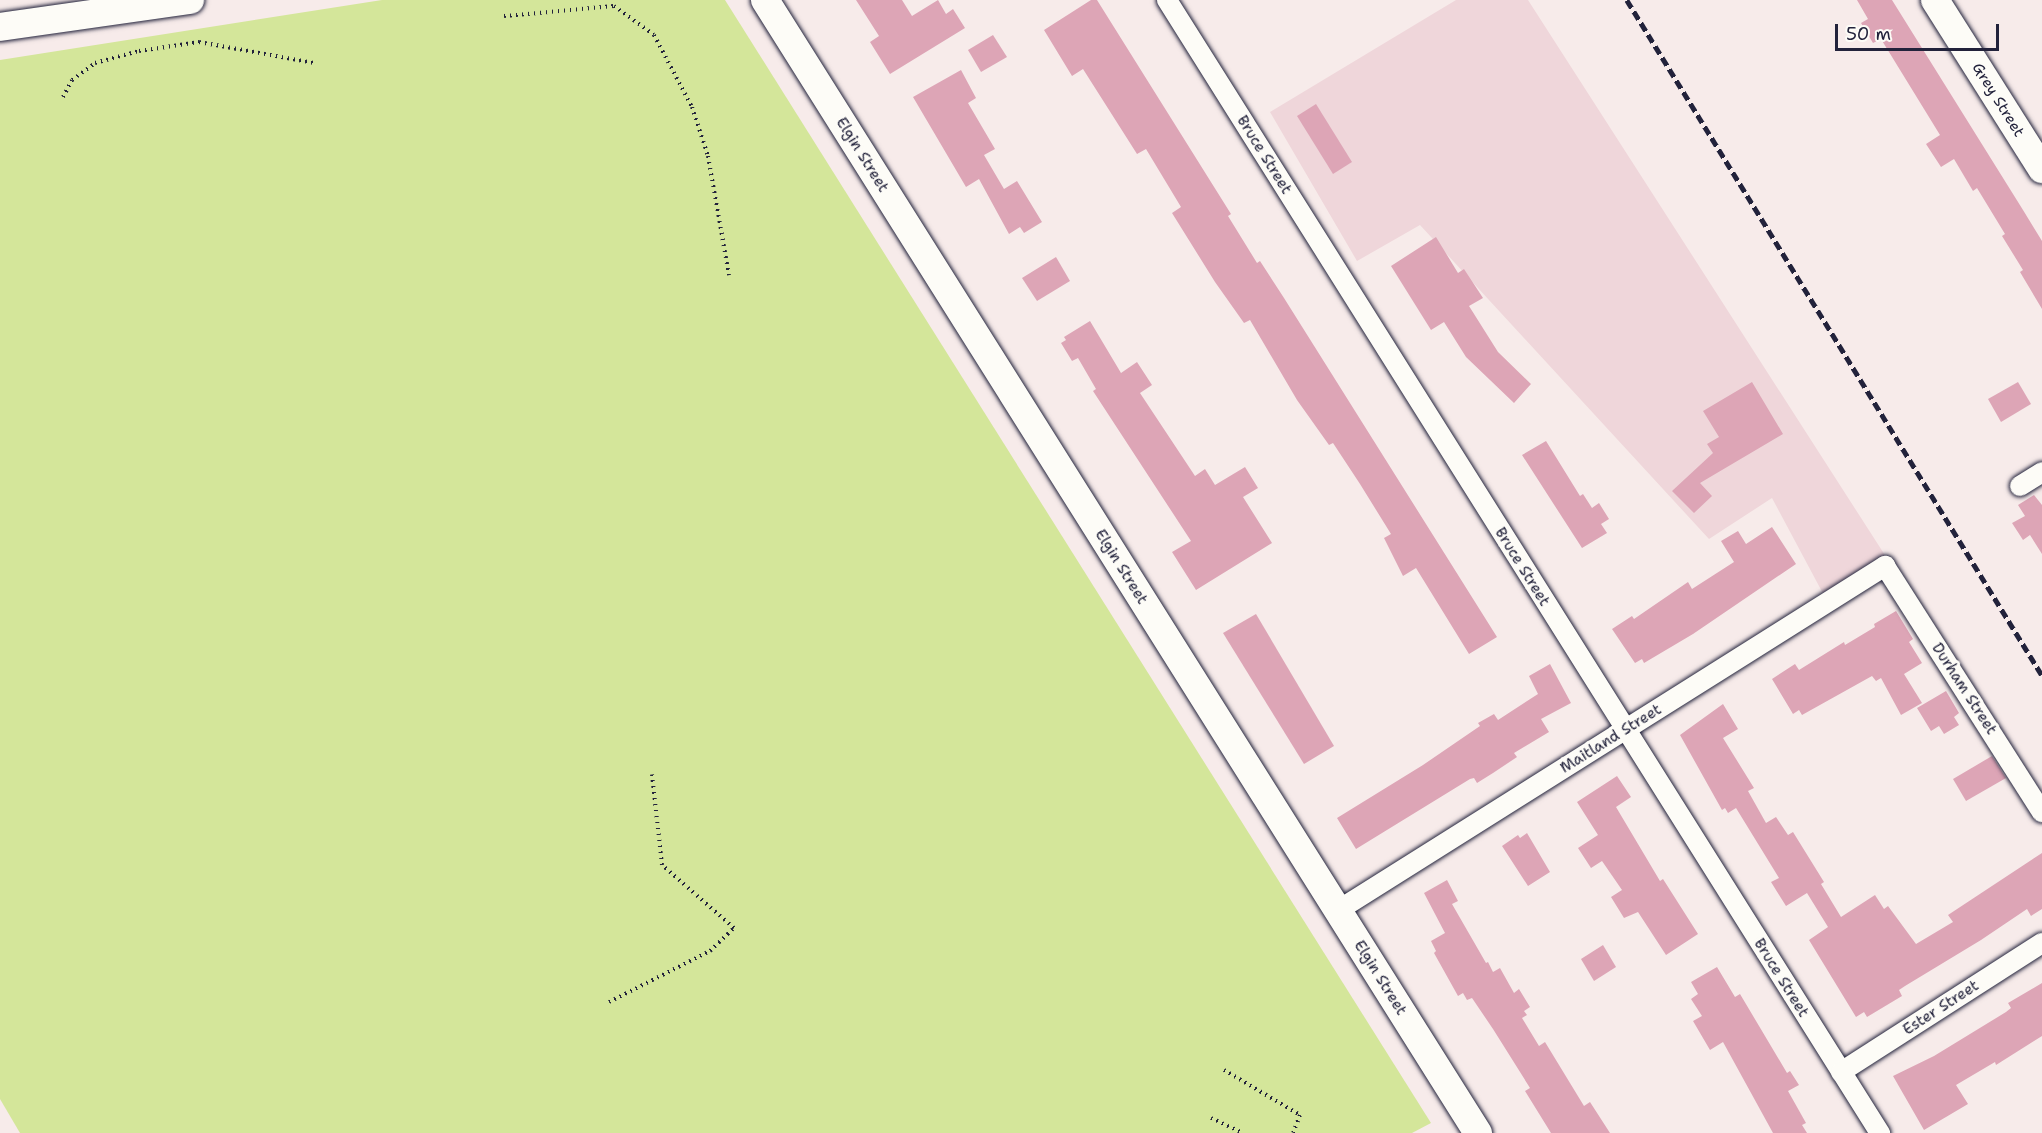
<!DOCTYPE html>
<style>
body{margin:0}
#map{position:relative;width:2042px;height:1133px;overflow:hidden;background:#f7ebea;font-family:"Shantell Sans",sans-serif}
div>[style]{position:absolute}
[style*='--x']{left:calc(var(--x)*1px);top:calc(var(--y)*1px);width:calc(var(--w)*1px);rotate:calc(var(--a)*1deg)}
.built>*{inset:0;background:#efd6da}
.green>*{inset:0;background:#d4e69a}
.building>*{inset:0;background:#dda5b6}
.path>*{height:4px;margin-top:-2px;transform-origin:0;background:repeating-linear-gradient(90deg,#22223b 0 1.5px,transparent 0 6px)}
.roads{filter:drop-shadow(0 0 2px #22223b) drop-shadow(0 0 2px #22223b)}
.street>*{height:20px;margin:-10px;padding:0 10px;transform-origin:10px;border-radius:10px;background:#fdfcf7}
.secondary>*{height:28px;margin:-14px;padding:0 14px;transform-origin:14px;border-radius:14px;background:#fdfcf7}
.rail>*{height:4.5px;margin-top:-2.25px;transform-origin:0;background:repeating-linear-gradient(90deg,#22223b 0 9px,transparent 0 13.5px)}
span{translate:-50% -50%;white-space:nowrap;text-align:center;line-height:1.15;-webkit-text-stroke:6px #fdfcf7;paint-order:stroke}
.street-label{font-size:15px;color:#22223b}
.scale{position:absolute;left:1835px;top:24px;width:164px;height:27px;box-sizing:border-box;border:3px solid #22223b;border-top:0;padding-left:8px;font-size:18px;line-height:21px;white-space:nowrap;color:#22223b;-webkit-text-stroke:4px #fdfcf7;paint-order:stroke}
</style>
<div id="map">
<div class="built">
<i style="clip-path:polygon(1456px 0,1528px 0,1890px 563px,1827px 601px,1772px 498px,1709px 539px,1420px 225px,1357px 261px,1270px 112px)"></i>
</div>
<div class="green">
<i style="clip-path:polygon(382px 0,725px 0,1431px 1123px,1412px 1133px,20px 1133px,0 1099px,0 60px)"></i>
</div>
<div class="building">
<i style="clip-path:polygon(856px 0,902px 0,912px 16px,938px 0,946px 14px,953px 9px,965px 28px,890px 74px,870px 42px,879px 36px)"></i>
<i style="clip-path:polygon(1091px 0,1097px 0,1231px 214px,1228px 216px,1257px 263px,1260px 261px,1284px 298px,1497px 637px,1469px 654px,1416px 568px,1403px 576px,1384px 538px,1391px 534px,1360px 484px,1333px 443px,1329px 445px,1297px 400px,1250px 320px,1244px 323px,1215px 282px,1172px 213px,1181px 207px,1146px 149px,1137px 154px,1083px 69px,1072px 76px,1044px 30px)"></i>
<i style="clip-path:polygon(1857px 0,1892px 0,2023px 210px,2042px 241px,2042px 309px,2020px 272px,2023px 270px,2002px 236px,2005px 234px,1977px 188px,1973px 191px,1954px 159px,1941px 167px,1926px 144px,1940px 135px,1881px 39px,1873px 43px,1861px 23px,1868px 19px)"></i>
<i style="clip-path:polygon(993px 35px,1007px 57px,981px 72px,968px 50px)"></i>
<i style="clip-path:polygon(961px 70px,976px 98px,968px 103px,995px 149px,984px 155px,1004px 189px,1017px 181px,1042px 222px,1024px 233px,1020px 227px,1009px 234px,979px 179px,966px 187px,913px 97px)"></i>
<i style="clip-path:polygon(1316px 104px,1352px 162px,1333px 174px,1297px 116px)"></i>
<i style="clip-path:polygon(1436px 237px,1458px 273px,1464px 269px,1483px 298px,1469px 306px,1498px 352px,1531px 384px,1514px 403px,1466px 357px,1444px 322px,1431px 330px,1391px 266px)"></i>
<i style="clip-path:polygon(1056px 257px,1070px 281px,1037px 301px,1022px 278px)"></i>
<i style="clip-path:polygon(1090px 321px,1121px 373px,1137px 362px,1152px 385px,1140px 393px,1195px 476px,1205px 469px,1215px 485px,1245px 467px,1258px 488px,1243px 497px,1272px 543px,1196px 590px,1172px 552px,1191px 541px,1093px 391px,1096px 389px,1078px 358px,1072px 361px,1061px 343px,1066px 340px,1064px 337px)"></i>
<i style="clip-path:polygon(1752px 382px,1783px 434px,1700px 483px,1712px 496px,1694px 513px,1672px 491px,1713px 453px,1707px 444px,1719px 437px,1703px 411px)"></i>
<i style="clip-path:polygon(2018px 382px,2031px 404px,2001px 422px,1988px 399px)"></i>
<i style="clip-path:polygon(1546px 441px,1580px 496px,1583px 494px,1592px 508px,1599px 503px,1609px 519px,1601px 524px,1607px 533px,1582px 548px,1522px 455px)"></i>
<i style="clip-path:polygon(2034px 495px,2042px 505px,2042px 554px,2030px 535px,2023px 540px,2012px 523px,2025px 516px,2018px 505px)"></i>
<i style="clip-path:polygon(1772px 527px,1796px 564px,1693px 634px,1644px 663px,1642px 659px,1635px 663px,1612px 629px,1632px 616px,1634px 619px,1688px 582px,1692px 589px,1734px 562px,1721px 541px,1738px 531px,1746px 544px)"></i>
<i style="clip-path:polygon(1896px 611px,1913px 639px,1909px 642px,1922px 663px,1904px 674px,1922px 703px,1901px 715px,1881px 678px,1876px 681px,1872px 676px,1802px 715px,1799px 710px,1793px 714px,1772px 679px,1795px 664px,1799px 670px,1844px 642px,1845px 645px,1875px 627px,1874px 624px)"></i>
<i style="clip-path:polygon(1256px 614px,1334px 746px,1304px 764px,1223px 633px)"></i>
<i style="clip-path:polygon(1550px 664px,1571px 703px,1541px 719px,1549px 732px,1514px 753px,1517px 757px,1493px 773px,1477px 783px,1474px 778px,1470px 779px,1356px 849px,1337px 818px,1423px 765px,1480px 726px,1478px 723px,1494px 714px,1498px 720px,1538px 694px,1529px 676px)"></i>
<i style="clip-path:polygon(1946px 691px,1959px 713px,1954px 717px,1959px 725px,1944px 734px,1939px 726px,1931px 731px,1917px 708px)"></i>
<i style="clip-path:polygon(1723px 704px,1738px 729px,1723px 738px,1754px 788px,1748px 791px,1766px 823px,1776px 817px,1788px 835px,1793px 832px,1824px 882px,1821px 884px,1841px 917px,1875px 895px,1884px 909px,1888px 906px,1916px 944px,1953px 922px,1948px 915px,2042px 853px,2042px 909px,2031px 916px,2027px 909px,1981px 940px,1905px 986px,1899px 990px,1902px 996px,1867px 1017px,1864px 1012px,1856px 1017px,1809px 940px,1828px 927px,1807px 893px,1786px 906px,1771px 882px,1779px 878px,1736px 808px,1728px 813px,1725px 808px,1722px 810px,1680px 735px)"></i>
<i style="clip-path:polygon(1992px 756px,2006px 778px,1966px 801px,1953px 779px)"></i>
<i style="clip-path:polygon(1617px 776px,1631px 797px,1616px 807px,1660px 881px,1663px 879px,1698px 934px,1666px 955px,1638px 912px,1624px 918px,1611px 897px,1622px 890px,1602px 861px,1591px 868px,1578px 848px,1598px 835px,1577px 802px)"></i>
<i style="clip-path:polygon(1527px 833px,1550px 872px,1528px 886px,1502px 846px,1518px 835px,1520px 838px)"></i>
<i style="clip-path:polygon(1447px 880px,1458px 901px,1452px 904px,1486px 963px,1488px 962px,1493px 972px,1500px 968px,1514px 993px,1519px 989px,1530px 1007px,1524px 1011px,1527px 1015px,1522px 1018px,1539px 1046px,1545px 1042px,1584px 1106px,1590px 1102px,1610px 1133px,1551px 1133px,1525px 1091px,1530px 1088px,1493px 1029px,1472px 998px,1467px 1000px,1463px 993px,1458px 996px,1434px 953px,1436px 951px,1431px 941px,1445px 933px,1424px 893px)"></i>
<i style="clip-path:polygon(1603px 945px,1616px 967px,1594px 981px,1581px 959px)"></i>
<i style="clip-path:polygon(1717px 967px,1735px 997px,1740px 994px,1787px 1073px,1790px 1071px,1799px 1085px,1788px 1091px,1806px 1123px,1802px 1125px,1807px 1133px,1773px 1133px,1723px 1042px,1710px 1050px,1693px 1021px,1702px 1016px,1691px 999px,1698px 994px,1691px 982px)"></i>
<i style="clip-path:polygon(2042px 983px,2042px 1036px,1996px 1065px,1995px 1062px,1956px 1085px,1968px 1104px,1924px 1130px,1893px 1076px,1934px 1056px,2006px 1012px,2011px 1008px,2008px 1003px)"></i>
</div>
<div class="path">
<i style="--x:504;--y:16;--w:110;--a:-5.2"></i>
<i style="--x:614;--y:6;--w:49;--a:35.9"></i>
<i style="--x:654;--y:35;--w:81;--a:62.2"></i>
<i style="--x:692;--y:107;--w:52;--a:71.9"></i>
<i style="--x:708;--y:156;--w:121;--a:80"></i>
<i style="--x:63;--y:97;--w:19;--a:-62"></i>
<i style="--x:72;--y:80;--w:29;--a:-36"></i>
<i style="--x:95;--y:63;--w:46;--a:-15.3"></i>
<i style="--x:139;--y:51;--w:61;--a:-8.5"></i>
<i style="--x:199;--y:42;--w:117;--a:10.3"></i>
<i style="--x:609;--y:1002;--w:113;--a:-26.8"></i>
<i style="--x:710;--y:951;--w:33;--a:-44"></i>
<i style="--x:734;--y:928;--w:96;--a:-138.8"></i>
<i style="--x:662;--y:865;--w:91;--a:-96.3"></i>
<i style="--x:1224;--y:1070;--w:88;--a:30.6"></i>
<i style="--x:1300;--y:1115;--w:19;--a:111"></i>
<i style="--x:1211;--y:1118;--w:35;--a:25"></i>
</div>
<div class="roads">
<div class="street">
<i style="--x:1167;--y:0;--w:1339;--a:57.82"></i>
<i style="--x:2020;--y:486;--w:26;--a:-32"></i>
<i style="--x:1337;--y:911;--w:648;--a:-32.19"></i>
<i style="--x:1885;--y:566;--w:292;--a:57.5"></i>
<i style="--x:1841;--y:1072;--w:239;--a:-32.7"></i>
</div>
<div class="secondary">
<i style="--x:765;--y:0;--w:1339;--a:57.82"></i>
<i style="--x:1935;--y:0;--w:200;--a:57.7"></i>
<i style="--x:0;--y:27;--w:192;--a:-8.1"></i>
</div>
</div>
<div class="rail">
<i style="--x:1627;--y:0;--w:792;--a:58.42"></i>
</div>
<div class="street-label">
<span style="left:1998px;top:100px;rotate:58deg">Grey Street</span>
<span style="left:862px;top:155px;rotate:58deg">Elgin Street</span>
<span style="left:1264px;top:155px;rotate:58deg">Bruce Street</span>
<span style="left:1121px;top:567px;rotate:58deg">Elgin Street</span>
<span style="left:1522px;top:567px;rotate:58deg">Bruce Street</span>
<span style="left:1964px;top:689px;rotate:57deg">Durham Street</span>
<span style="left:1611px;top:739px;rotate:-32deg">Maitland Street</span>
<span style="left:1380px;top:978px;rotate:58deg">Elgin Street</span>
<span style="left:1781px;top:978px;rotate:58deg">Bruce Street</span>
<span style="left:1941px;top:1008px;rotate:-33deg">Ester Street</span>
</div>
<div class="scale">50 m</div>
</div>
